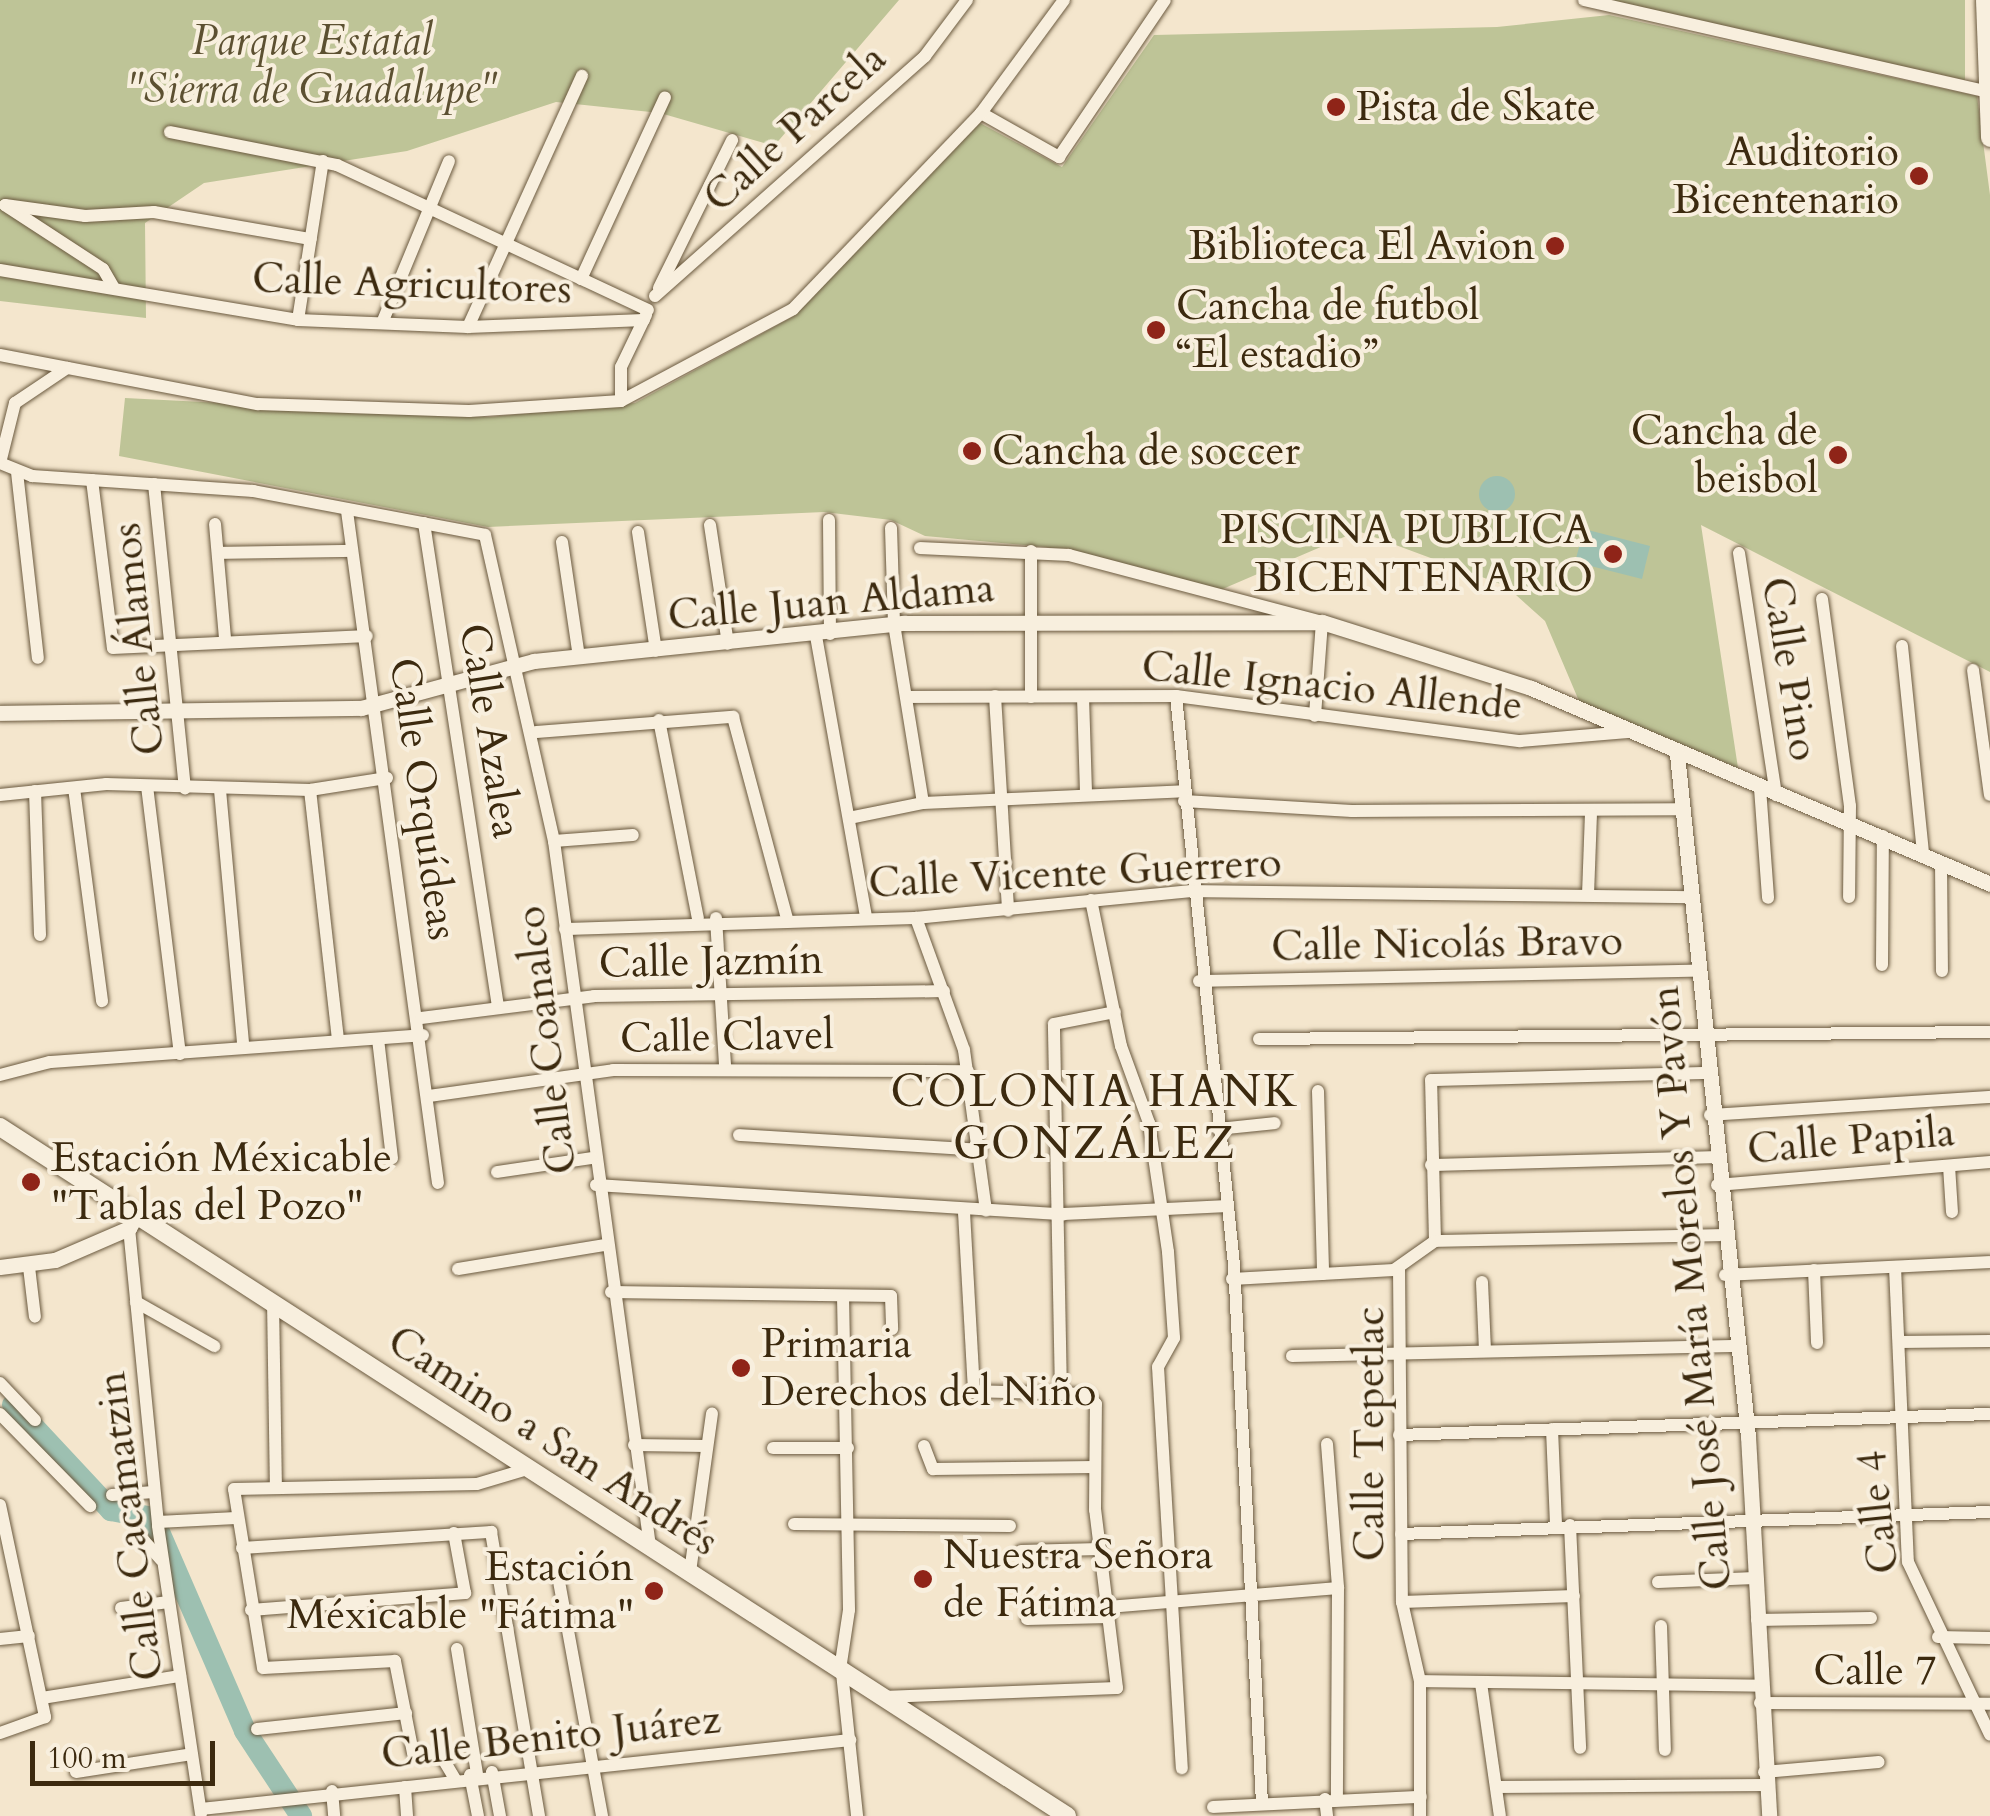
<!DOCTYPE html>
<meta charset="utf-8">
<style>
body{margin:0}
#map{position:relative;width:1990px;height:1816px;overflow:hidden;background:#f4e6cd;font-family:Cardo,serif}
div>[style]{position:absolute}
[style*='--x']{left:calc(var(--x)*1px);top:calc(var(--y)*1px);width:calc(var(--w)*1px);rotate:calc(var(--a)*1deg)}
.green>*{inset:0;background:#bec497}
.water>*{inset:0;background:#9dc0b1}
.round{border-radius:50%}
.river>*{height:22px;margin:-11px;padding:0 11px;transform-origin:11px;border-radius:11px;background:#9dc0b1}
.roads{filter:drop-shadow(0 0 2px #6a593e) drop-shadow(0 0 2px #6a593e)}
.minor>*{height:12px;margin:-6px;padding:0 6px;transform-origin:6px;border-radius:6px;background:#f8efde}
.tertiary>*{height:15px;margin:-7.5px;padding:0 7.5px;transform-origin:7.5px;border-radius:7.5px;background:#f8efde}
.secondary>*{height:18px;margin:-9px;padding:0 9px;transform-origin:9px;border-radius:9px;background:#f8efde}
.dots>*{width:28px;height:28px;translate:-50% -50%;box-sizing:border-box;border:5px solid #f8efde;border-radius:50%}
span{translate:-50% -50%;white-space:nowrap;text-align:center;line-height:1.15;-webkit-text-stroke:8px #f8efde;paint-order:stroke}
.park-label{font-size:42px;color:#5c5031;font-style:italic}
.poi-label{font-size:42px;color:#3c2a0f}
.left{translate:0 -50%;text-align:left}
.right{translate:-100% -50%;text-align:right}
.street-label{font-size:42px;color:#3c2a0f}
.neighbourhood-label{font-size:45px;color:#3c2a0f;letter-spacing:2.5px}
.scale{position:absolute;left:30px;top:1741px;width:185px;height:45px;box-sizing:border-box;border:5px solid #3c2a0f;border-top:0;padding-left:12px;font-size:30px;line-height:35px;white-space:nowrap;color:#3c2a0f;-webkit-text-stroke:8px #f8efde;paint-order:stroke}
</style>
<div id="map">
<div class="green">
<i style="clip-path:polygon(0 0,899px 0,774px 146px,660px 113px,556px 102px,407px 151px,204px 183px,145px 223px,146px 318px,0 301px)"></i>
<i style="clip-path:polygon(1613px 0,1965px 0,1965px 80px,1632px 8px)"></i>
<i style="clip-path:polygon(1609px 15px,1977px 96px,1990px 195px,1990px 672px,1701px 525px,1738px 768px,1579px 701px,1545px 621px,1506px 586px,1358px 531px,1218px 591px,1046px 547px,925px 536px,891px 520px,824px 512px,488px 527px,119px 456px,125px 398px,490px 417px,635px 403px,794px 316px,980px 123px,1062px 167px,1154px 35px,1497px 27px)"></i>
</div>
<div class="water">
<i class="round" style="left:1479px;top:476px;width:36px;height:36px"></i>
<i style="clip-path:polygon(1584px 529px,1650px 546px,1642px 579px,1575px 562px)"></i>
</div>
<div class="river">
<i style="--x:13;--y:1405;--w:144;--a:47"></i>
<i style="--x:111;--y:1510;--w:43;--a:10.8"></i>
<i style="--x:153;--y:1518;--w:232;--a:66.6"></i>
<i style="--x:245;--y:1731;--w:102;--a:56.6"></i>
</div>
<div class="roads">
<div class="minor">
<i style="--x:1584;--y:0;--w:412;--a:12.8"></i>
<i style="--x:981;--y:113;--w:90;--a:29.4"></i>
<i style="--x:1059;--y:157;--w:189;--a:-56"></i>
<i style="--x:170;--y:132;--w:170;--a:11.2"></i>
<i style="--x:337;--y:165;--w:343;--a:25"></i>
<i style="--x:0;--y:270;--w:302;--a:9.5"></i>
<i style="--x:298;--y:320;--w:170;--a:2.4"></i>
<i style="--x:468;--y:327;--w:176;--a:-2.3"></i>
<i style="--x:581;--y:279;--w:200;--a:-65.2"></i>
<i style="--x:114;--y:288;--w:22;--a:-120"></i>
<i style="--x:103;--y:269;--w:117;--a:-146.9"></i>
<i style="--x:5;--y:205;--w:81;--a:7.8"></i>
<i style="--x:85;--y:216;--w:69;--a:-3.3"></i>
<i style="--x:154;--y:212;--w:159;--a:9.8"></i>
<i style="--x:659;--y:288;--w:165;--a:-63.7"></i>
<i style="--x:655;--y:296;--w:361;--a:-41.6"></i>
<i style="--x:925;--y:56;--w:70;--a:-53.1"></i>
<i style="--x:298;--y:320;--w:161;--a:-81.1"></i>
<i style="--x:382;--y:323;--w:175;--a:-67.5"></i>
<i style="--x:468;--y:327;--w:276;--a:-65.6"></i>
<i style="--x:0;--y:355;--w:263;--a:10.8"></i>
<i style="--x:258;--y:404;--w:211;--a:1.9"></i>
<i style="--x:469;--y:411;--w:152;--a:-3.8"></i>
<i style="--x:621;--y:401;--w:195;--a:-28.1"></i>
<i style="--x:793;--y:309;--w:272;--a:-46.2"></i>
<i style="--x:981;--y:113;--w:140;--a:-53.7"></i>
<i style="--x:621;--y:401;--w:34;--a:-90"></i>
<i style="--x:621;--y:367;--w:58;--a:-64.3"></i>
<i style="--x:0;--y:463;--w:35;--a:22"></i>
<i style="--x:32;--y:476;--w:222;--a:3.9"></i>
<i style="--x:253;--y:491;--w:236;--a:10.7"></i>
<i style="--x:485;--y:535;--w:314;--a:77.3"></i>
<i style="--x:554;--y:841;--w:712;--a:82.25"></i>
<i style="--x:0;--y:463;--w:62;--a:-76"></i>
<i style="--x:15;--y:403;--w:63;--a:-33.9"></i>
<i style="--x:17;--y:472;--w:187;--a:83.6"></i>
<i style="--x:92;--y:480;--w:169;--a:82.9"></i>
<i style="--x:113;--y:648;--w:254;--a:-2.7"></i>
<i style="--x:154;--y:484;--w:306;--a:84.2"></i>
<i style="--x:347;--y:511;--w:678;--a:82.29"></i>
<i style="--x:829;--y:520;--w:114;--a:89.5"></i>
<i style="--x:424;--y:523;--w:490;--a:81.3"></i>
<i style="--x:215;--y:524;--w:115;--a:85"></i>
<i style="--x:710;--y:525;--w:120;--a:81.4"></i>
<i style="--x:891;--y:528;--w:96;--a:88.2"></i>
<i style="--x:894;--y:624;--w:181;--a:80.8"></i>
<i style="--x:638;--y:532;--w:120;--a:81.4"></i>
<i style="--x:562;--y:542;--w:116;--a:81.6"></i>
<i style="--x:920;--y:548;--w:149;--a:2.7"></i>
<i style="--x:1069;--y:555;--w:262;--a:14.8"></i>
<i style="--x:1322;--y:622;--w:94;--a:94.3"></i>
<i style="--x:218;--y:553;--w:134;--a:-0.9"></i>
<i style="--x:1739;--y:553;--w:245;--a:81.3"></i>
<i style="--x:1822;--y:599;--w:209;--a:82.3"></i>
<i style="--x:1850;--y:806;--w:91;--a:90.6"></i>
<i style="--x:816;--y:636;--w:286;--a:79.9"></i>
<i style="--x:1902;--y:646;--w:209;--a:84.2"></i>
<i style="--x:1973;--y:670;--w:126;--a:82.3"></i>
<i style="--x:995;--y:696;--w:215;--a:86.5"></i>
<i style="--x:1176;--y:696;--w:572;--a:84.18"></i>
<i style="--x:1234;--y:1265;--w:539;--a:87.02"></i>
<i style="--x:907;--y:697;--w:269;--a:-0.2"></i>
<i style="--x:1176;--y:696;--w:347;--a:7.5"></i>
<i style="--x:1520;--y:741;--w:108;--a:-4.8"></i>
<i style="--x:1031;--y:697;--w:146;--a:-90"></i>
<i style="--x:1083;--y:697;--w:98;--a:88.2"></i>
<i style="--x:659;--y:720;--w:202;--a:78.9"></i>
<i style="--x:536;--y:732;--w:198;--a:-4.4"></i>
<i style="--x:733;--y:717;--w:208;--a:75"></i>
<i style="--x:147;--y:786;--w:270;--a:83"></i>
<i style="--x:74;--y:788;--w:215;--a:82.5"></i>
<i style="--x:1760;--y:788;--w:110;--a:85.8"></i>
<i style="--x:220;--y:790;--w:256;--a:84.8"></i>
<i style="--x:310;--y:790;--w:252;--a:83.6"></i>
<i style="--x:35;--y:791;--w:144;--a:88"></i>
<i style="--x:0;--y:795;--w:107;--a:-5.9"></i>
<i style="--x:106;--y:784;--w:204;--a:1.7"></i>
<i style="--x:310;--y:790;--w:78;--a:-8.9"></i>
<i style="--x:1184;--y:801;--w:168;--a:3.4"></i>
<i style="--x:1352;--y:811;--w:329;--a:-0.3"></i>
<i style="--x:849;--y:818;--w:76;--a:-11.5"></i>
<i style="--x:923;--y:803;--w:261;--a:-2.6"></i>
<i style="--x:554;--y:841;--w:79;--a:-4.3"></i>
<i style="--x:1941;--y:862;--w:109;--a:89.5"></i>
<i style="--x:1588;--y:895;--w:82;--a:-87.9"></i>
<i style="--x:1091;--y:900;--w:149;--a:78.4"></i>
<i style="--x:1121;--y:1046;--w:82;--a:70"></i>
<i style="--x:1149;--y:1123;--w:130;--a:81.6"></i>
<i style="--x:1168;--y:1252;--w:86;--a:86"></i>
<i style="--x:1174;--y:1338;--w:33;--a:119"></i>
<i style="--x:1158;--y:1367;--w:402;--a:86.6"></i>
<i style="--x:716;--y:918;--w:148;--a:86.5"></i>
<i style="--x:916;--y:918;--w:140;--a:70"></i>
<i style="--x:964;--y:1050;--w:162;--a:82.2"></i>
<i style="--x:565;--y:929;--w:351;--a:-1.8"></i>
<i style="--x:916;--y:918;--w:276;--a:-5.6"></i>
<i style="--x:1191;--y:891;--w:498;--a:0.7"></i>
<i style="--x:1882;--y:965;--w:129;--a:-89.6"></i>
<i style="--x:1199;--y:981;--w:497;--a:-1.2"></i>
<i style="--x:421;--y:1018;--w:174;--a:-7.2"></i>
<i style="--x:594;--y:996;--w:350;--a:-0.8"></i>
<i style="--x:378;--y:1039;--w:120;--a:83.3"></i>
<i style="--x:1259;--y:1039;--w:731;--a:-0.55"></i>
<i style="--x:0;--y:1075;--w:52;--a:-14.6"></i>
<i style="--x:50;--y:1062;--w:374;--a:-4.1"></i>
<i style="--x:1318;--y:1091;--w:183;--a:88.4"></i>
<i style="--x:429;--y:1096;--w:186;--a:-8"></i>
<i style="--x:613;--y:1070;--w:355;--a:0.2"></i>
<i style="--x:1710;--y:1115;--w:281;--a:-3.7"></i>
<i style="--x:1218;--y:1129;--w:57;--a:-6"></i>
<i style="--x:739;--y:1135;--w:242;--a:3.5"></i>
<i style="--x:1431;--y:1165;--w:282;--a:-1.6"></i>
<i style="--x:1949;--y:1166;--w:46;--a:86.3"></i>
<i style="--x:497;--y:1172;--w:96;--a:-8.4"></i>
<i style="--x:596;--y:1185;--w:468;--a:3.6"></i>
<i style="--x:1063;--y:1214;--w:165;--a:-2.8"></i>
<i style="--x:1717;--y:1185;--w:274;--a:-4.8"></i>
<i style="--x:129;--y:1228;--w:299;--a:84.4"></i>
<i style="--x:158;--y:1526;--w:291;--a:81.5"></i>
<i style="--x:1435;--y:1241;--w:161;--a:-91.4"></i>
<i style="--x:1431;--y:1080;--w:275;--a:-1.5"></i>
<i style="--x:29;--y:1267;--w:50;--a:83.2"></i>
<i style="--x:1895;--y:1267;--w:295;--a:87.5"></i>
<i style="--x:1908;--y:1562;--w:191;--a:64.6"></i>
<i style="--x:1399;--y:1268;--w:334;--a:89.5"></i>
<i style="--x:1402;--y:1602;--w:81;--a:77.2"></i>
<i style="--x:1420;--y:1681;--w:135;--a:90"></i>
<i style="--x:458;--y:1269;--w:148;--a:-9.3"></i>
<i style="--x:1814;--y:1270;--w:73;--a:87.6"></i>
<i style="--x:1725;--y:1275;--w:265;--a:-2.8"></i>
<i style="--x:1232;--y:1279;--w:162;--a:-3.2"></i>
<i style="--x:1394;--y:1270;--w:50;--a:-35.3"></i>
<i style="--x:1435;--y:1241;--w:285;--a:-1.2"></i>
<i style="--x:1482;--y:1282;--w:69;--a:87.5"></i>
<i style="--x:611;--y:1292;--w:280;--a:0.8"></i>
<i style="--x:891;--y:1296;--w:33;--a:88"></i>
<i style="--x:843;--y:1296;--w:314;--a:88.9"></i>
<i style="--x:849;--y:1610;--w:54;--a:98.6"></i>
<i style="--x:841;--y:1663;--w:154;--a:84"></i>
<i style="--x:273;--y:1301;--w:183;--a:89.1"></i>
<i style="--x:136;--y:1302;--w:90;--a:29.4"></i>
<i style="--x:1899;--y:1342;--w:91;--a:-0.6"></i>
<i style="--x:1292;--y:1356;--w:440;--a:-1.3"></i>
<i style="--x:0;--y:1383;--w:51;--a:46.6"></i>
<i style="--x:1061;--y:1394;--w:370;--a:-91.1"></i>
<i style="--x:1054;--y:1024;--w:62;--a:-11.1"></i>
<i style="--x:0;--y:1414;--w:129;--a:45.6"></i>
<i style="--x:1552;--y:1429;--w:97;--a:87.6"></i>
<i style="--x:1399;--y:1435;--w:591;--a:-2.04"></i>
<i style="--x:1327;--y:1444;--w:144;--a:85.6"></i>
<i style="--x:1338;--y:1588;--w:210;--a:90.3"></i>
<i style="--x:634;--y:1445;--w:73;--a:0.8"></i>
<i style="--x:924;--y:1446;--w:25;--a:69"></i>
<i style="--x:933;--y:1469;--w:161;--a:-0.7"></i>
<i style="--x:773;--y:1448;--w:75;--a:0"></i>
<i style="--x:112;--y:1495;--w:42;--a:-4.1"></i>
<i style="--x:0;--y:1505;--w:217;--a:78"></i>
<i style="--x:45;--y:1717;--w:48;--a:160.4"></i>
<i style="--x:158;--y:1522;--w:78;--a:-2.9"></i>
<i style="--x:794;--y:1524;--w:216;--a:0.5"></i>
<i style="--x:1570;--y:1525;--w:223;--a:87.4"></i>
<i style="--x:137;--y:1533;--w:36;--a:48"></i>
<i style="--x:1401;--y:1534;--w:589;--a:-2.14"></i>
<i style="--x:242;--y:1548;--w:250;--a:-3.7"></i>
<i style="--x:491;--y:1532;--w:288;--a:80.4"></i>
<i style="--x:1021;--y:1551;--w:79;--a:-1.5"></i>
<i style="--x:690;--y:1572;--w:160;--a:-82.1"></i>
<i style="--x:558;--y:1576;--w:244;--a:79.6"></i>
<i style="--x:1658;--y:1582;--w:97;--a:-2.4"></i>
<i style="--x:1402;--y:1602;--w:172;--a:-2"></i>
<i style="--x:1108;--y:1607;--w:231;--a:-4.7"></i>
<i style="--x:121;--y:1608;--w:48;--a:-7.1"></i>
<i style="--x:251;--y:1610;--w:215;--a:-4.5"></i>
<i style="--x:465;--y:1593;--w:61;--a:-100.4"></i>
<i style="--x:1027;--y:1619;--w:82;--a:-1.4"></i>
<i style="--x:1757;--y:1620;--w:114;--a:-1"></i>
<i style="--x:1661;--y:1626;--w:124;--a:88.2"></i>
<i style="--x:1938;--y:1637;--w:52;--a:1.1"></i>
<i style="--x:0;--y:1639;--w:29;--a:-6"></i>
<i style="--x:457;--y:1649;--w:127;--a:80.9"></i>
<i style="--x:1420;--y:1681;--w:339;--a:0.8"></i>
<i style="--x:1481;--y:1683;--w:134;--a:81.9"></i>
<i style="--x:883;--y:1697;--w:234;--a:-2.2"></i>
<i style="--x:1117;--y:1688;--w:179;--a:-97"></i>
<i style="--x:1095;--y:1510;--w:106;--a:-89.5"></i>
<i style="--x:1096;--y:1404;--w:13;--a:-132"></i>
<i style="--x:1087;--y:1394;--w:113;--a:-178.5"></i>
<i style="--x:974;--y:1391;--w:181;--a:-93.2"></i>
<i style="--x:42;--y:1698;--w:140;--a:-9.1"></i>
<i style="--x:1760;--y:1703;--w:230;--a:0.2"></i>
<i style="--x:257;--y:1729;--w:150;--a:-6.1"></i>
<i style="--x:76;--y:1772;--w:117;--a:-8.8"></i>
<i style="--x:492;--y:1772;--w:45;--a:79.7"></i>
<i style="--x:1764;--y:1772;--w:115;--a:-5"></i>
<i style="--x:470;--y:1775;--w:42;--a:79"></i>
<i style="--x:455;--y:1779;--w:26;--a:-121"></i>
<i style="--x:442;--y:1757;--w:29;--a:-172"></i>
<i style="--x:413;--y:1753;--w:94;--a:-101.1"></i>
<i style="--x:395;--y:1661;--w:132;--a:177"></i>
<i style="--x:263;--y:1668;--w:181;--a:-99.2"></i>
<i style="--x:234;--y:1489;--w:243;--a:-1.2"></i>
<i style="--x:477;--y:1484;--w:56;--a:-16.5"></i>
<i style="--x:405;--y:1787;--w:29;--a:86"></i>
<i style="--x:1497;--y:1787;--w:269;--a:-0.4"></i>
<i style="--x:332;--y:1791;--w:25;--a:85"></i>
<i style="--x:1325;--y:1799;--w:17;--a:83"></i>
<i style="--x:1213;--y:1807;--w:208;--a:-2.8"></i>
<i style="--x:201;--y:1809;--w:653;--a:-6.07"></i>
</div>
<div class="tertiary">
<i style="--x:0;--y:713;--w:361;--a:-0.8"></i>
<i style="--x:361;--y:708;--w:179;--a:-15.2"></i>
<i style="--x:534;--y:661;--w:372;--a:-5.9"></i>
<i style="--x:904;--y:623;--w:418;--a:-0.1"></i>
<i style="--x:1322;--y:622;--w:219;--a:17.5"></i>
<i style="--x:1531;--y:688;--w:499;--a:23.1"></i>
<i style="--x:1677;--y:754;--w:686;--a:84.06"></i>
<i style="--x:1748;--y:1436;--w:381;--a:86.8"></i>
<i style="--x:0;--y:1267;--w:55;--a:-7.3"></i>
<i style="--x:55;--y:1260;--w:81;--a:-23.4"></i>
<i style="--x:129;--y:1228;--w:16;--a:-60"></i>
</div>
<div class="secondary">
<i style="--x:1985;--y:0;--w:138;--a:87.9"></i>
<i style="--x:0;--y:1127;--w:1270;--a:32.85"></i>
</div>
</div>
<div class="dots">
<i style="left:1336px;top:107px;background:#8f2418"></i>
<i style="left:1919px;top:176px;background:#8f2418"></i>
<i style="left:1555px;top:246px;background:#8f2418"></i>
<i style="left:1156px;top:330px;background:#8f2418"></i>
<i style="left:972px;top:451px;background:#8f2418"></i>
<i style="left:1838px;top:455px;background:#8f2418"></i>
<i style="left:1613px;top:554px;background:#8f2418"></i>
<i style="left:31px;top:1182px;background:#8f2418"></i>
<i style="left:741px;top:1368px;background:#8f2418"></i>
<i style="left:923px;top:1579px;background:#8f2418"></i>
<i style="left:654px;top:1591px;background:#8f2418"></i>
</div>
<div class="park-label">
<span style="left:312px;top:65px">Parque Estatal<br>"Sierra de Guadalupe"</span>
</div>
<div class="poi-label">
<span class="left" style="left:1356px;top:107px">Pista de Skate</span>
<span class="right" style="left:1899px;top:176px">Auditorio<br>Bicentenario</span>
<span class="right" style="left:1535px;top:246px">Biblioteca El Avion</span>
<span class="left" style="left:1176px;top:330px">Cancha de futbol<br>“El estadio”</span>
<span class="right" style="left:1818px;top:455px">Cancha de<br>beisbol</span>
<span class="left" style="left:992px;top:451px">Cancha de soccer</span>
<span class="right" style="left:1593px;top:554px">PISCINA PUBLICA<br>BICENTENARIO</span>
<span class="left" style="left:51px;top:1182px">Estación Méxicable<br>"Tablas del Pozo"</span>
<span class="left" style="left:761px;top:1368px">Primaria<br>Derechos del Niño</span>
<span class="left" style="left:943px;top:1579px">Nuestra Señora<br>de Fátima</span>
<span class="right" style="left:634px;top:1591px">Estación<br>Méxicable "Fátima"</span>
</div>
<div class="street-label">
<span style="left:795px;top:128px;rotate:-42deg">Calle Parcela</span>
<span style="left:412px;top:284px;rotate:2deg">Calle Agricultores</span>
<span style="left:831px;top:602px;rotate:-5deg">Calle Juan Aldama</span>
<span style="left:138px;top:639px;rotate:-96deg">Calle Álamos</span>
<span style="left:1790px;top:669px;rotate:81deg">Calle Pino</span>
<span style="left:1332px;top:686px;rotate:6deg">Calle Ignacio Allende</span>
<span style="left:490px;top:731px;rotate:81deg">Calle Azalea</span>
<span style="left:423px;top:799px;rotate:82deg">Calle Orquídeas</span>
<span style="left:1075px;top:873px;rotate:-3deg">Calle Vicente Guerrero</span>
<span style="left:1447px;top:944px;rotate:-1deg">Calle Nicolás Bravo</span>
<span style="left:711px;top:962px;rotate:-1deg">Calle Jazmín</span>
<span style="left:727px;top:1037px;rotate:-1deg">Calle Clavel</span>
<span style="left:546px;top:1040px;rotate:-97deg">Calle Coanalco</span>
<span style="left:1851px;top:1141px;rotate:-5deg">Calle Papila</span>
<span style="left:1691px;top:1288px;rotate:-95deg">Calle José María Morelos Y Pavón</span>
<span style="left:1370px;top:1434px;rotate:-90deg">Calle Tepetlac</span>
<span style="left:553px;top:1441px;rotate:33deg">Camino a San Andrés</span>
<span style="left:1878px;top:1512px;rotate:-96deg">Calle 4</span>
<span style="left:130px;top:1526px;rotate:-97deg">Calle Cacamatzin</span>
<span style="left:1875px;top:1671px">Calle 7</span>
<span style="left:551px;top:1737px;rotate:-6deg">Calle Benito Juárez</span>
</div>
<div class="neighbourhood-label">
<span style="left:1095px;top:1118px">COLONIA HANK<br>GONZÁLEZ</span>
</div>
<div class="scale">100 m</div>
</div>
